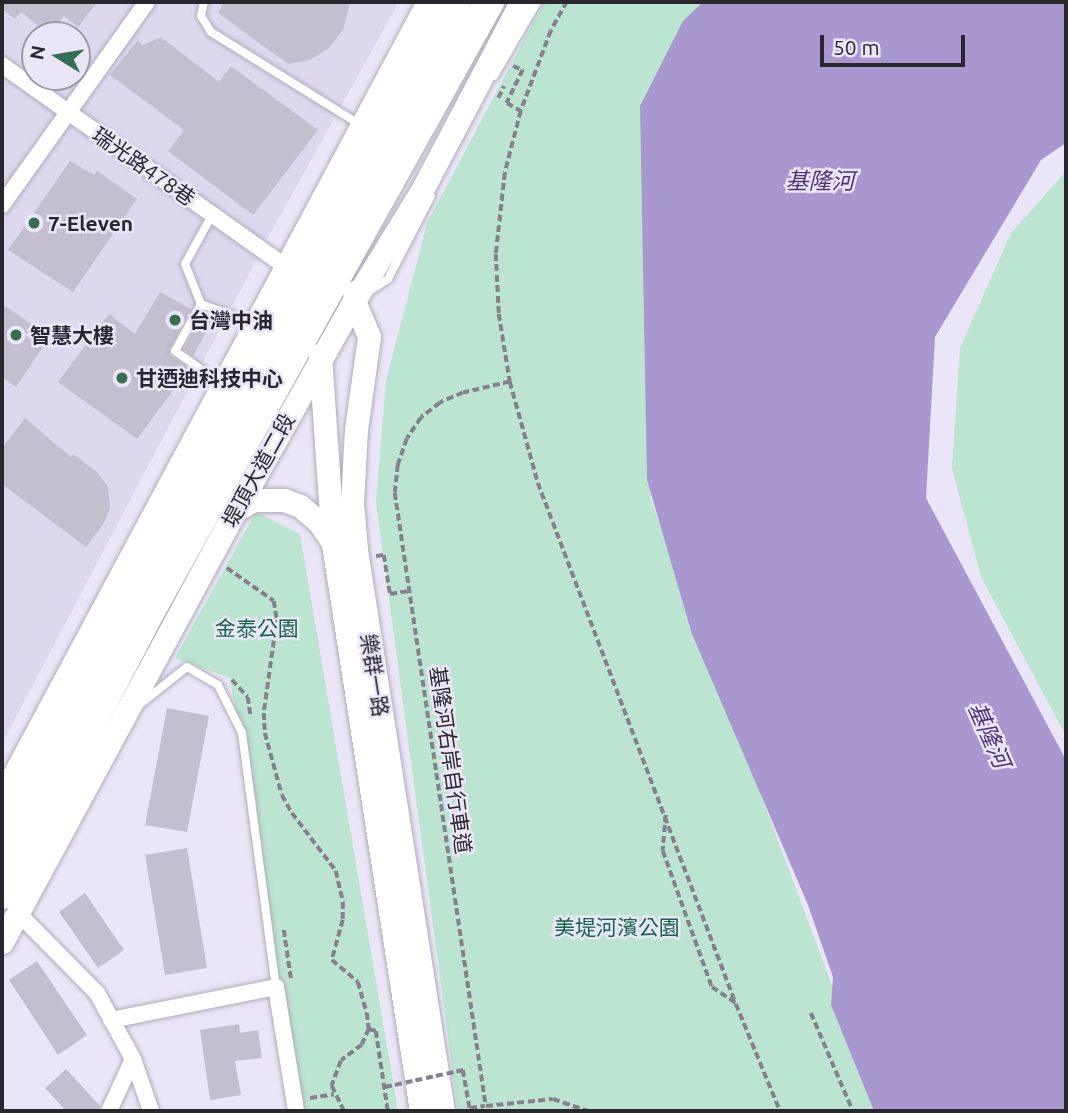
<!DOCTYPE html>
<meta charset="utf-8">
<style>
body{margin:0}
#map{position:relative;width:1068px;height:1113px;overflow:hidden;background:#ebe6f7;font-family:Ubuntu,"Noto Sans TC",sans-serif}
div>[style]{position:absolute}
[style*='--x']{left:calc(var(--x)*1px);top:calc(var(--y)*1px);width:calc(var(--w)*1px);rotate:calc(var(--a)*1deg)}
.built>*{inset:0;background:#ded8ef}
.green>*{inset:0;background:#bbe5d0}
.water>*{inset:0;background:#a898cf}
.building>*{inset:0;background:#c4bfcf}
.path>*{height:3.5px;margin-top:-1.75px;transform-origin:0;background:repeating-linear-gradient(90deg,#84818c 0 7px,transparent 0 10.5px)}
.roads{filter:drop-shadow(0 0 2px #b0acbb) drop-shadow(0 0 2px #b0acbb)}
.lane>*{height:8px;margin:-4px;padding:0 4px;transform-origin:4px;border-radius:4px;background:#fff}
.street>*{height:16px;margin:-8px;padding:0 8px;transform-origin:8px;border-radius:8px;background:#fff}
.secondary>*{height:23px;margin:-11.5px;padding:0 11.5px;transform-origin:11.5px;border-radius:11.5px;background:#fff}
.highway>*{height:30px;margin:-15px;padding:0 15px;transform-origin:15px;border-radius:15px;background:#fff}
.path-bridge>*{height:3.5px;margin-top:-1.75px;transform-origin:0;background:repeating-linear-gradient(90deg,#84818c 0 7px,transparent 0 10.5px)}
.dots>*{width:19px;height:19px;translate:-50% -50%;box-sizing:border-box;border:4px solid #ebe6f7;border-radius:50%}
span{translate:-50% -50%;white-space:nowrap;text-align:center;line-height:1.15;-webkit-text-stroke:5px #ebe6f7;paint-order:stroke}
.street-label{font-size:21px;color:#29272d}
.poi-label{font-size:21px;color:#29272d;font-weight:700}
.left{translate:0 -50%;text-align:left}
.park-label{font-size:21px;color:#166648}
.water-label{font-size:23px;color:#4e3578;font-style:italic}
.frame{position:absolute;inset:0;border:4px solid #29272d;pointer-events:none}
.north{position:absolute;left:21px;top:21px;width:70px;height:70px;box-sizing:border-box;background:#ebe6f7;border:2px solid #9d9aa6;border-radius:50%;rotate:281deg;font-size:19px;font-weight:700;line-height:28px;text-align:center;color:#29272d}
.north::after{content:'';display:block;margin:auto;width:24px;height:32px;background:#366e55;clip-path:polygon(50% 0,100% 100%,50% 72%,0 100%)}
.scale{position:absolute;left:820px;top:35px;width:145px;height:32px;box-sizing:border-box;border:4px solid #29272d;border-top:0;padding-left:9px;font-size:21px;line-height:24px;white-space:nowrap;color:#29272d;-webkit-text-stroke:5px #ebe6f7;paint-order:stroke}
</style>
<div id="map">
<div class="built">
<i style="clip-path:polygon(evenodd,2px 2px,399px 2px,270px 234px,2px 744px,2px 2px,35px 35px,77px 35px,77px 77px,35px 77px,35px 35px)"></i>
</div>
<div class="green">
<i style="clip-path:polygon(544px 2px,737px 2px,650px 498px,879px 1111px,458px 1111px,376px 502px,386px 381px,427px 223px)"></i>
<i style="clip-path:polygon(1066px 171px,1066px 736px,981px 577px,952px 468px,960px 348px,1011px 233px)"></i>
<i style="clip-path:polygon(256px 512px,300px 534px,398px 1111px,294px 1111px,230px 678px,175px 658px)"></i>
</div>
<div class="water">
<i style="clip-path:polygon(703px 2px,1066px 2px,1066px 143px,1041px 160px,935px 337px,926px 498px,1066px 760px,1066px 1111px,874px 1111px,831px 1005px,833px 977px,808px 905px,692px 634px,647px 480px,640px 106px,683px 21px)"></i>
</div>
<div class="building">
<i style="clip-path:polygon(2px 2px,97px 2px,78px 27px,64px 16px,49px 34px,21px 12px,15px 19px,2px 9px)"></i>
<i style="clip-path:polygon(224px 2px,350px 2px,343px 30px,329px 48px,310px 60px,288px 64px,218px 13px)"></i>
<i style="clip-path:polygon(161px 37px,219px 82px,231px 66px,318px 130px,253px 215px,168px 151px,184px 130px,110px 75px,138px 40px,143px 45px)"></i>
<i style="clip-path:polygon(70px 161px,94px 175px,97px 171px,137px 199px,73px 292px,8px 250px)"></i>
<i style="clip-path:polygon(160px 292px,191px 309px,169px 350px,171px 356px,187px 367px,186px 373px,137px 439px,58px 382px,109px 314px,135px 334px)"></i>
<i style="clip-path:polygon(2px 304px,50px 337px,16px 387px,2px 377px)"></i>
<i style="clip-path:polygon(202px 316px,212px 321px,193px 356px,184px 349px)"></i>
<i style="clip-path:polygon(25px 418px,71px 457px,73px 454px,97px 472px,108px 487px,110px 508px,104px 523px,86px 547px,2px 484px,2px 448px)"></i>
<i style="clip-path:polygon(167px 708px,209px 716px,187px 832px,145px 825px)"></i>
<i style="clip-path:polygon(187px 848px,207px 968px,165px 975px,145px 855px)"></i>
<i style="clip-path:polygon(85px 893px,124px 950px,98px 968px,59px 912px)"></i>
<i style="clip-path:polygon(37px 961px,87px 1035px,58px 1055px,9px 980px)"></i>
<i style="clip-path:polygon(239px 1024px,240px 1033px,258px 1030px,262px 1058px,235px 1061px,241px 1095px,210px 1100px,200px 1030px)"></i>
<i style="clip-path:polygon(66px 1069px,100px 1106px,99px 1111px,66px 1111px,45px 1088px)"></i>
</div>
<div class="path">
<i style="--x:567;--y:2;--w:33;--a:119"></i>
<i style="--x:551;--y:31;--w:85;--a:110.6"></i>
<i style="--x:521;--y:111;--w:64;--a:104.5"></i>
<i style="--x:505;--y:173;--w:81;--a:96.3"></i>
<i style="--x:496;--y:254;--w:60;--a:87.1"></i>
<i style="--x:499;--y:314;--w:69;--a:80.8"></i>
<i style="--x:510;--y:382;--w:105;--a:74.5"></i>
<i style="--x:538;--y:483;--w:557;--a:69.19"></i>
<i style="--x:736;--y:1004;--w:116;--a:67.6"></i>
<i style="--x:513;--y:66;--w:11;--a:22"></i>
<i style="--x:523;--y:70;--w:37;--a:116"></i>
<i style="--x:507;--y:103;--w:16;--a:30"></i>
<i style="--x:498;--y:98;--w:13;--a:-63"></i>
<i style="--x:510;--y:382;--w:48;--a:166.8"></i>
<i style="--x:463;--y:393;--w:25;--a:157"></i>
<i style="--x:440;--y:403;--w:24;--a:142"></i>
<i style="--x:421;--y:418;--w:25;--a:124"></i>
<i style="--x:407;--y:439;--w:28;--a:109"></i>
<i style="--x:398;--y:465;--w:28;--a:96"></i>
<i style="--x:395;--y:493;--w:620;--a:81.56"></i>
<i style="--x:486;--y:1106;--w:67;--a:-6"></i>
<i style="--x:553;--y:1099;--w:36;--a:19"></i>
<i style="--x:376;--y:556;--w:8;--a:-7"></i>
<i style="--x:384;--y:555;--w:39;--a:81"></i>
<i style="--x:390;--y:594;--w:20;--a:-9"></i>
<i style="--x:227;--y:568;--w:57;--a:35.1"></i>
<i style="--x:274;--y:601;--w:19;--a:81"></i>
<i style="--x:277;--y:620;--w:94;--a:98"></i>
<i style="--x:264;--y:713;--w:20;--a:87"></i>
<i style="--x:265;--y:733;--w:64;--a:74.7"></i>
<i style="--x:282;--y:795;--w:21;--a:61"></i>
<i style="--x:292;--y:813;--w:73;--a:52.8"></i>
<i style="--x:336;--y:871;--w:32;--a:77"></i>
<i style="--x:343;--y:902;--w:18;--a:90"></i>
<i style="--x:343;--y:920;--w:41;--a:105.4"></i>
<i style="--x:332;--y:960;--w:34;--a:40"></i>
<i style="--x:358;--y:982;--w:32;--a:74"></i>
<i style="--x:367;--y:1013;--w:16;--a:83"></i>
<i style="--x:369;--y:1029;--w:17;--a:114"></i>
<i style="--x:362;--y:1045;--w:26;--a:143"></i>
<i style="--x:341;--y:1061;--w:27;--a:110"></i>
<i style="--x:332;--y:1086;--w:28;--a:64"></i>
<i style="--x:232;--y:680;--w:23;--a:47"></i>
<i style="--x:248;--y:697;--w:21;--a:82"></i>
<i style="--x:666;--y:815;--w:36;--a:95"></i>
<i style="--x:663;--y:851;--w:145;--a:70.2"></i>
<i style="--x:712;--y:987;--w:29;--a:34"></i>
<i style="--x:284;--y:930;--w:49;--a:81.7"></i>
<i style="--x:811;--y:1013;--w:107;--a:66.8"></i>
<i style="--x:369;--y:1029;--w:7;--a:16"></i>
<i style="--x:376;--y:1031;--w:81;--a:81.5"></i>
<i style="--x:463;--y:1070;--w:39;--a:80"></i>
<i style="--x:470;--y:1108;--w:15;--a:-8"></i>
<i style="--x:310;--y:1098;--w:24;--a:-9"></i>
</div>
<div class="roads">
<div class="lane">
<i style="--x:204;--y:2;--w:14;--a:102"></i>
<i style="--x:201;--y:16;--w:19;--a:58"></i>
<i style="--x:211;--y:32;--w:174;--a:31.9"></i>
<i style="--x:494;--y:76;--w:86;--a:-59.8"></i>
<i style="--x:368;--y:292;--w:24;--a:-33"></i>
<i style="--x:388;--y:279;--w:93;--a:-62.6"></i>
<i style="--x:201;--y:304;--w:43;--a:-111.8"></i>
<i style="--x:185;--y:264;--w:56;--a:-61.1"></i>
<i style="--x:222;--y:384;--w:57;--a:-144.9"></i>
<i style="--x:175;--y:351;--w:54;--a:-61"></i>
<i style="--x:201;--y:304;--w:54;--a:20.4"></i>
<i style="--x:139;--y:705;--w:61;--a:-38.4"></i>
<i style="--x:187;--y:667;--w:36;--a:30"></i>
<i style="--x:218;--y:685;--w:54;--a:63.4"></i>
<i style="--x:242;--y:733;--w:256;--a:82.4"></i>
</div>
<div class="street">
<i style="--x:2;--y:65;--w:349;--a:35.4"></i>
<i style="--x:2;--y:205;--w:249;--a:-54.5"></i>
<i style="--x:18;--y:913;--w:112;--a:45.4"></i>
<i style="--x:97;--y:993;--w:75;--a:61.4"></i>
<i style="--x:133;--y:1059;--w:55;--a:70.9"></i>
<i style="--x:111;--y:1020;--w:168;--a:-11.3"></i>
<i style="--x:276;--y:987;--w:126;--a:80.8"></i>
<i style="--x:109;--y:1111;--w:57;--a:-65.2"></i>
</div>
<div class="secondary">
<i style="--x:355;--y:292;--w:9;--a:96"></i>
<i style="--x:354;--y:301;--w:39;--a:67"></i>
<i style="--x:369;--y:337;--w:93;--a:98"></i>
<i style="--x:356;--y:429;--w:74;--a:93.1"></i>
<i style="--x:352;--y:503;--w:47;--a:85.1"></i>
<i style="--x:356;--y:550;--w:568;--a:81.18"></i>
<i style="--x:320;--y:355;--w:189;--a:86.1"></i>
<i style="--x:333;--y:544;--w:574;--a:81.18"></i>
<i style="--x:236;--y:510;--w:20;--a:-30"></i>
<i style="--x:253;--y:500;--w:31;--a:0"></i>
<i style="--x:284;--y:500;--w:17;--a:21"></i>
<i style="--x:300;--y:506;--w:25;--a:40"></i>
<i style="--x:319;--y:522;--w:25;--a:56"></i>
<i style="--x:2;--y:797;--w:902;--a:-61.82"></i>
<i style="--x:2;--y:942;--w:491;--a:-61.6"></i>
<i style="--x:236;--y:510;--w:240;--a:-60.6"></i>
<i style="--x:354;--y:301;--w:130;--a:-58.5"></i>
<i style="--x:422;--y:190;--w:212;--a:-62.2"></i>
</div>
<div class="highway">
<i style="--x:2;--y:844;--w:528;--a:-61.98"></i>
<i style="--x:250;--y:378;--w:261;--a:-60.7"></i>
<i style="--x:378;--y:150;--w:167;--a:-62.5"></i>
<i style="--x:2;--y:894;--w:322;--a:-62.4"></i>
<i style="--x:151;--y:609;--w:695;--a:-60.89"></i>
</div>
</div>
<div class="path-bridge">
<i style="--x:385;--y:1087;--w:80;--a:-12.3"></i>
</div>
<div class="dots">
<i style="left:34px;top:223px;background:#366e55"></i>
<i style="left:175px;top:320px;background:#366e55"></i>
<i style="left:16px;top:335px;background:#366e55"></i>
<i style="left:122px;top:378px;background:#366e55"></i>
</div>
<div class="street-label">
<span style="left:144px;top:166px;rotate:35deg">瑞光路478巷</span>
<span style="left:258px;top:470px;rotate:-61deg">堤頂大道二段</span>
<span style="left:375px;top:675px;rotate:81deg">樂群一路</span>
<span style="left:451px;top:760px;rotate:82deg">基隆河右岸自行車道</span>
</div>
<div class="poi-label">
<span class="left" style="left:48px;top:223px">7-Eleven</span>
<span class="left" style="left:189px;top:320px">台灣中油</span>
<span class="left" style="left:30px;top:335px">智慧大樓</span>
<span class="left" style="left:136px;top:378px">甘迺迪科技中心</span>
</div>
<div class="park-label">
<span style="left:257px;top:628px">金泰公園</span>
<span style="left:617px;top:927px">美堤河濱公園</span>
</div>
<div class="water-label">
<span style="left:820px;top:181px">基隆河</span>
<span style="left:989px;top:735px;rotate:66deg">基隆河</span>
</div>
<div class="frame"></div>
<div class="north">N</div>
<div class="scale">50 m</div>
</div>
